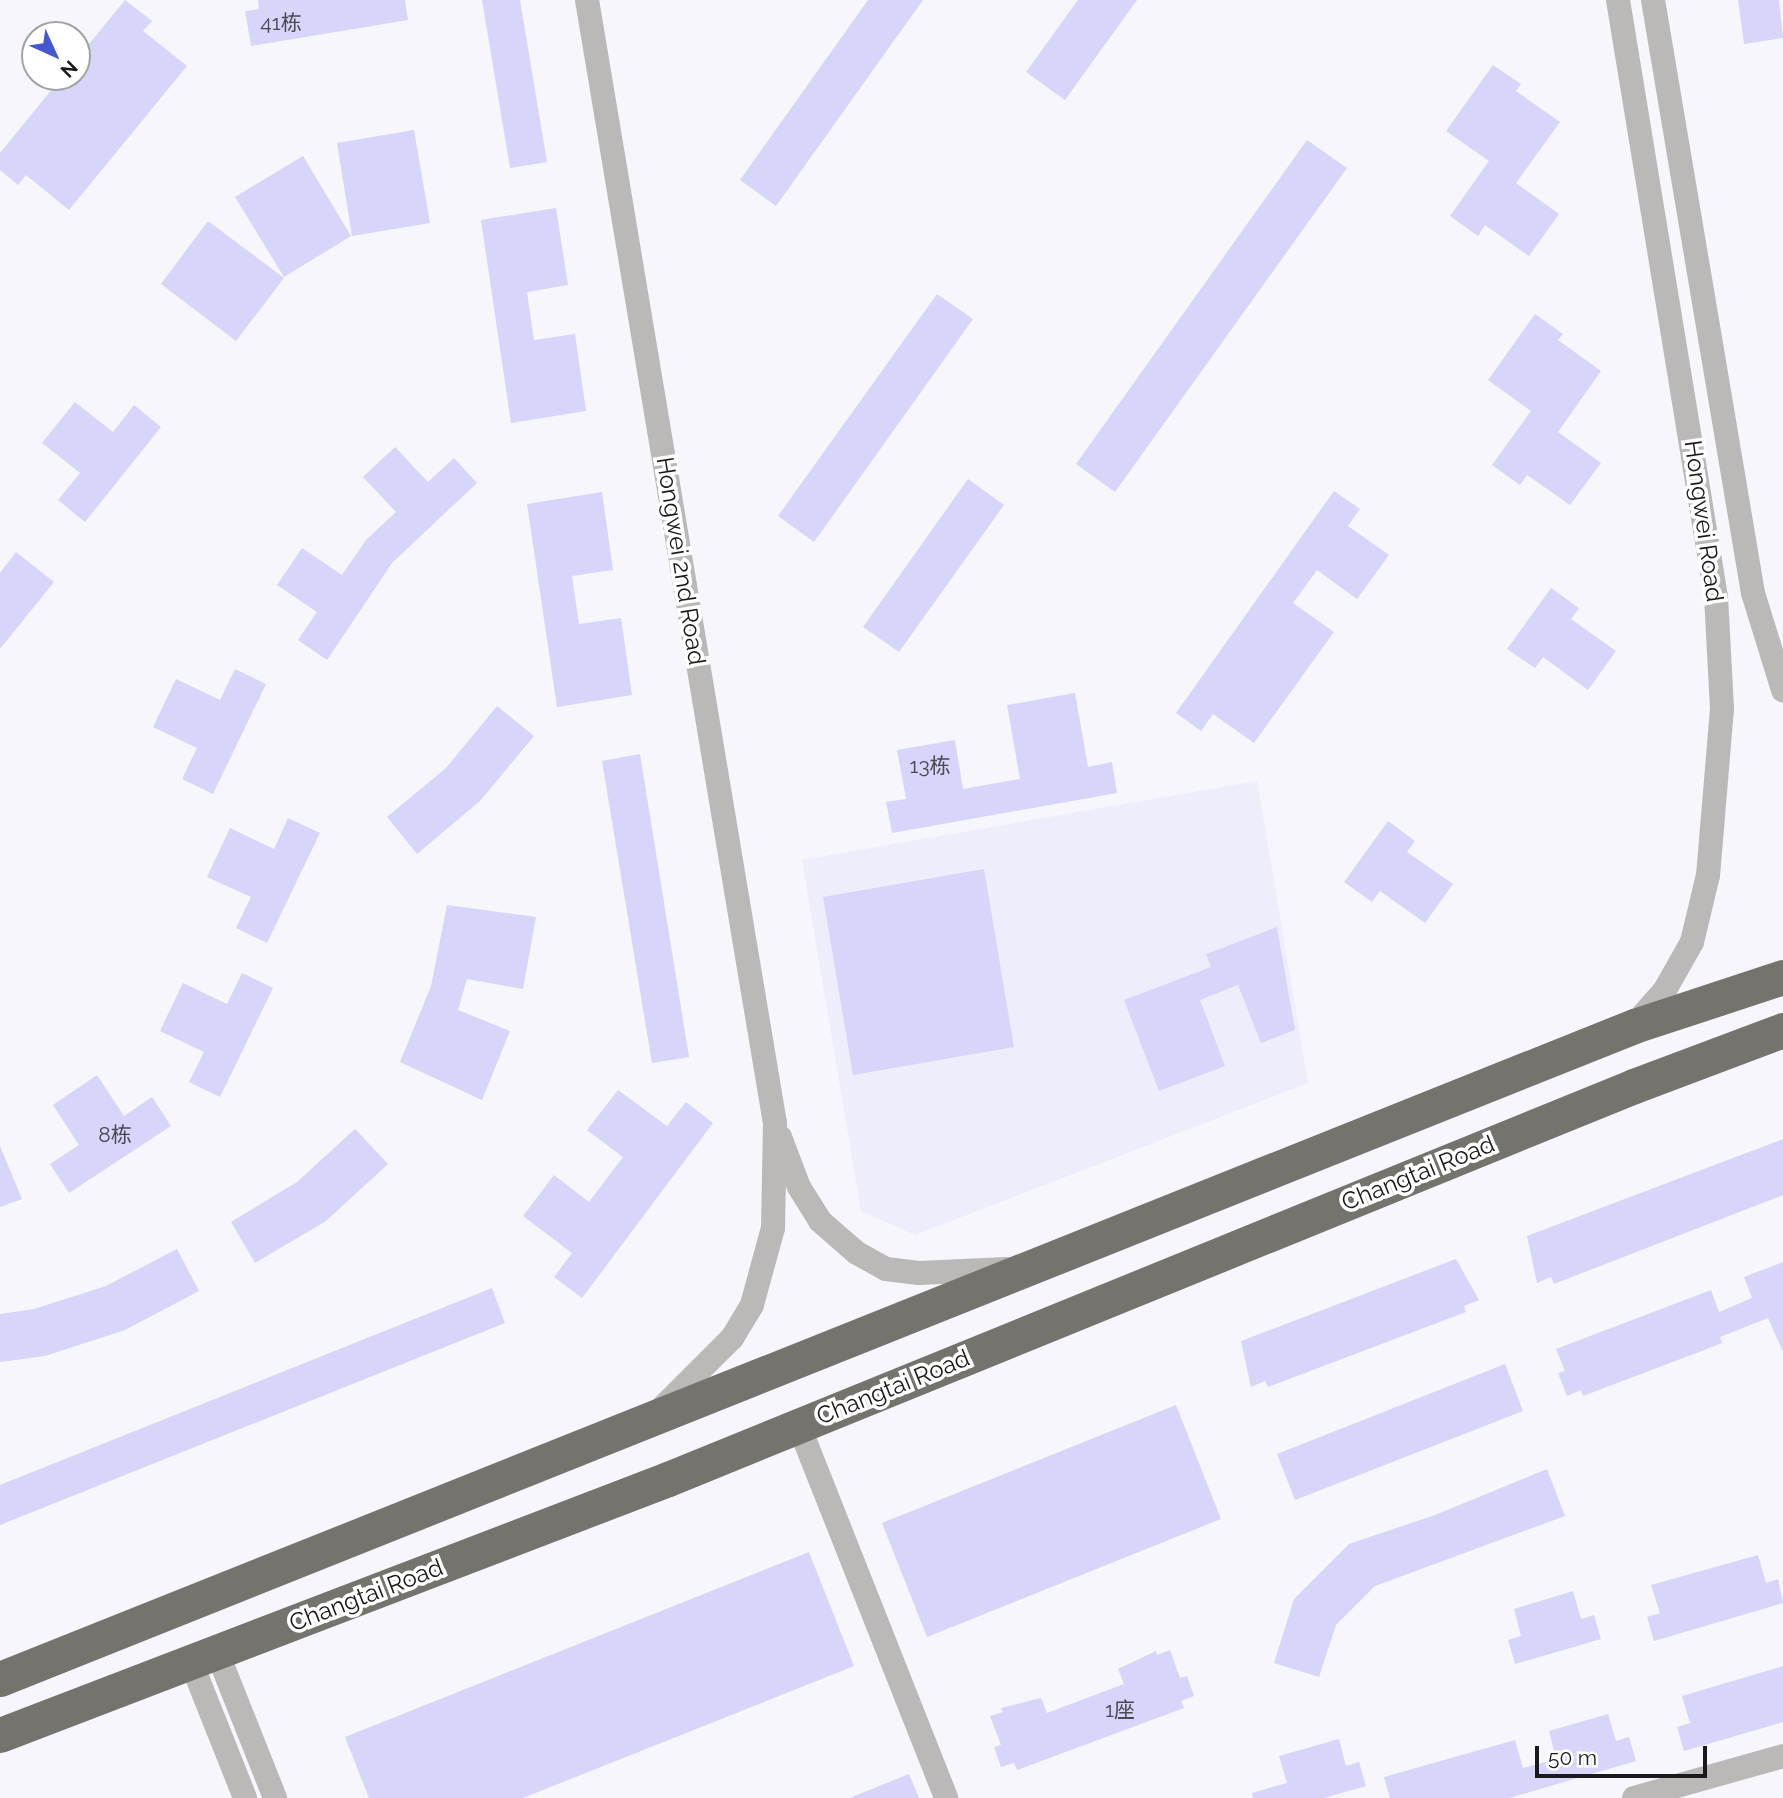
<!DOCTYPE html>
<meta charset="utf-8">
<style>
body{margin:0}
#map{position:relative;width:1783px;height:1798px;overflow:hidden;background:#f6f6fc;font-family:Raleway,"Noto Sans SC",sans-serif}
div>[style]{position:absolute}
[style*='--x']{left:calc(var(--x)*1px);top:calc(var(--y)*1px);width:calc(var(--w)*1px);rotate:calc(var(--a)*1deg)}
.built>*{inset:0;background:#ededfb}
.building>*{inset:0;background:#d7d5f9}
.minor>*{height:24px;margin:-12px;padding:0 12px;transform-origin:12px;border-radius:12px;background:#bab9b7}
.highway>*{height:35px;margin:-17.5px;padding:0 17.5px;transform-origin:17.5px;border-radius:17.5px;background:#75736e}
span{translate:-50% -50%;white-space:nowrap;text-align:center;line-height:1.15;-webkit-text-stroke:7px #fff;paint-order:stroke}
.number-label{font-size:21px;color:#494953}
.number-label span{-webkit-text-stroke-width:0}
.street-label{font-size:24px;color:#1a1a1c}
.north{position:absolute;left:21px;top:21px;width:70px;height:70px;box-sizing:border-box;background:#fff;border:2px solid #a3a3a4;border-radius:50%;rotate:135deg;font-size:19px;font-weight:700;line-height:28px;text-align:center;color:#1a1a1c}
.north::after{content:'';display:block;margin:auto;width:24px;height:32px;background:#4658cd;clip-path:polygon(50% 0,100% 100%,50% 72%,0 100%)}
.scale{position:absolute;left:1535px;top:1746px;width:172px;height:32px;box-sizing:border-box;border:4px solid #1a1a1c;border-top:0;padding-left:9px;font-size:21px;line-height:24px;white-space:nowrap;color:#1a1a1c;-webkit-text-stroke:5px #fff;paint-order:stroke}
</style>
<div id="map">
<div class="built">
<i style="clip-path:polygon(1257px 781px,1308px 1083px,915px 1235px,861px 1211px,802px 860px)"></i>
</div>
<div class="building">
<i style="clip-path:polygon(125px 0,152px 21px,143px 31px,187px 66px,69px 210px,26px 175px,18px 185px,0 170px,0 153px,62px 77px,77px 77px,77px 59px)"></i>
<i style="clip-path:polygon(258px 0,405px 0,408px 20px,251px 46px,245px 11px,259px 9px)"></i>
<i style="clip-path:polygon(482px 0,520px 0,547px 162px,510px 168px)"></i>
<i style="clip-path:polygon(868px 0,923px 0,776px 206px,740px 180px)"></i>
<i style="clip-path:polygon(1078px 0,1137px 0,1065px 100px,1026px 72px)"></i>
<i style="clip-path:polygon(1738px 0,1779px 0,1783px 38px,1744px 44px)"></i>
<i style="clip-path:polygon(1493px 65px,1521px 84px,1516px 91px,1560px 122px,1516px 183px,1559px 214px,1529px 256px,1485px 225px,1478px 236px,1450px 216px,1489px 161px,1446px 131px)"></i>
<i style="clip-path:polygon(414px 130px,430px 223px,352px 236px,337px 143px)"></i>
<i style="clip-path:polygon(1307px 140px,1347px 168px,1115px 492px,1076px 464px)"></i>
<i style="clip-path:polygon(303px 156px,351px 236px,284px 277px,235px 197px)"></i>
<i style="clip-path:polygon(556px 208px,568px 285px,527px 292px,534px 340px,575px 334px,586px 411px,511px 423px,481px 220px)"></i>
<i style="clip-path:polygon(208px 221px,284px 278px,236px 341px,161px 284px)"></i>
<i style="clip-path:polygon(937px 294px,973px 319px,814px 542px,778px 516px)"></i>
<i style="clip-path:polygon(1535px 314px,1563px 334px,1558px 340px,1601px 371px,1558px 432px,1601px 463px,1570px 505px,1527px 475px,1520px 485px,1492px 465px,1531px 411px,1488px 380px)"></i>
<i style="clip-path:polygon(75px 402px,113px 432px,134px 405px,161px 427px,85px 522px,58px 500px,80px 473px,42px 443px)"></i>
<i style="clip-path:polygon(395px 447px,428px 482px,454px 458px,477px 483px,392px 563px,327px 660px,298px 640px,317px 612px,277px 585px,302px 548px,342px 575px,366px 540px,396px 512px,363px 477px)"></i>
<i style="clip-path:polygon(968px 479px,1004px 505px,899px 652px,863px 627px)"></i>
<i style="clip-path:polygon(1334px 491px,1360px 509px,1348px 526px,1389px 555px,1357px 599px,1317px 570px,1293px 603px,1334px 632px,1254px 743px,1213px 714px,1201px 731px,1176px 713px)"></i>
<i style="clip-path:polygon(602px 492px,613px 570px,572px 576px,579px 624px,621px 618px,632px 695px,557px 707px,527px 504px)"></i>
<i style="clip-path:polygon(16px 552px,54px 582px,0 649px,0 573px)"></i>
<i style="clip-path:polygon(1551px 588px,1579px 608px,1571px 619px,1616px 651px,1588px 690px,1543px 657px,1535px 668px,1507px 649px)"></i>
<i style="clip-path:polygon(235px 669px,266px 684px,213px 794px,182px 779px,197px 748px,153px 727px,176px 679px,220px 700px)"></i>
<i style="clip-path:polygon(1075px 693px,1088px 767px,1112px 762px,1117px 793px,892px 833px,886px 802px,906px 799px,897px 750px,955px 740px,963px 789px,1020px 779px,1007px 705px)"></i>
<i style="clip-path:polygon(497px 706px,534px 736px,480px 801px,417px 854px,387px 817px,446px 768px)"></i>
<i style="clip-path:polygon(640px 754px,689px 1057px,652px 1063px,602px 761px)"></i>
<i style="clip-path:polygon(288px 818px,320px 833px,267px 943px,236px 928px,251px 897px,207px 877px,230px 828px,274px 849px)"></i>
<i style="clip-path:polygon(1388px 821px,1415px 841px,1407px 852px,1453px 884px,1425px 923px,1380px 891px,1372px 902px,1344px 882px)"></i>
<i style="clip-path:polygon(984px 869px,1014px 1047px,853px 1075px,823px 897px)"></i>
<i style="clip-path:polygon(447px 905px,536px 917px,523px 989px,467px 979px,458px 1010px,510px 1031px,482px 1100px,400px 1062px,431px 986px)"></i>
<i style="clip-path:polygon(1277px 927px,1295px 1030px,1261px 1043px,1238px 985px,1200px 1000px,1225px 1066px,1159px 1091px,1124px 1000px,1211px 967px,1206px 954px)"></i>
<i style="clip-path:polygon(242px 973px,273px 988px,220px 1097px,189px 1082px,204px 1052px,160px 1031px,183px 983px,227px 1004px)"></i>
<i style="clip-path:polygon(97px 1075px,124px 1116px,152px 1097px,171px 1126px,69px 1193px,50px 1164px,79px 1145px,53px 1105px)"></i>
<i style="clip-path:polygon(618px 1090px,667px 1126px,686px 1102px,713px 1123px,582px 1298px,554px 1277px,572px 1253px,523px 1216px,554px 1175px,589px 1202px,623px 1157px,587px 1130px)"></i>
<i style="clip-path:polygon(355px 1129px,388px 1164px,326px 1221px,255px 1263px,231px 1222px,297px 1182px)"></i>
<i style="clip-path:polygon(1783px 1139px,1783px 1195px,1554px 1284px,1551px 1277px,1537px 1283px,1527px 1236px)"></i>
<i style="clip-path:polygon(0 1146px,22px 1199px,0 1207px)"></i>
<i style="clip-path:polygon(177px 1249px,199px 1291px,125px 1330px,45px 1356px,0 1362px,0 1314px,34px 1309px,106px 1286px)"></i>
<i style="clip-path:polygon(1456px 1259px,1479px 1300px,1464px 1306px,1466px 1312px,1268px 1387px,1265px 1381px,1251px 1387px,1241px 1341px)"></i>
<i style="clip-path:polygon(1783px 1262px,1783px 1352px,1768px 1318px,1720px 1337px,1722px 1343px,1707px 1349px,1583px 1396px,1581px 1390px,1567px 1396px,1558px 1373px,1565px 1371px,1556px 1349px,1711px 1290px,1719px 1312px,1752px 1298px,1744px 1277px)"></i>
<i style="clip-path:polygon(492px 1288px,505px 1323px,0 1525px,0 1485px)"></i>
<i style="clip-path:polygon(1505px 1364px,1523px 1411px,1295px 1500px,1277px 1454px)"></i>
<i style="clip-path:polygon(1176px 1405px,1221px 1519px,927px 1637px,882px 1523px)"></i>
<i style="clip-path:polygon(1547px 1469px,1565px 1516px,1375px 1586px,1336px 1625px,1319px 1677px,1274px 1663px,1294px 1599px,1349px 1544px,1435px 1515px)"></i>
<i style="clip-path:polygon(809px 1552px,854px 1666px,523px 1798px,369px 1798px,345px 1737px)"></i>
<i style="clip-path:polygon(1758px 1555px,1766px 1583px,1778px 1579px,1783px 1603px,1654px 1641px,1647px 1617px,1660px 1613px,1651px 1585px)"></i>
<i style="clip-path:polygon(1573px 1591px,1581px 1619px,1594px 1615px,1601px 1639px,1515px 1664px,1508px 1640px,1521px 1636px,1514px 1609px)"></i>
<i style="clip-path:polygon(1170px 1650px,1180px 1678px,1187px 1676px,1194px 1696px,1181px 1701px,1184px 1708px,1017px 1770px,1014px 1763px,1001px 1767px,994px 1747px,1001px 1745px,990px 1716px,1003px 1712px,1001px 1708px,1041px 1698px,1047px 1713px,1124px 1684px,1118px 1669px,1156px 1651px,1157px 1655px)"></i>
<i style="clip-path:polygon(1783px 1666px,1783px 1722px,1684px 1751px,1677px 1727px,1690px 1723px,1682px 1696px)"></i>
<i style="clip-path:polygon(1608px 1714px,1616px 1741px,1629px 1737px,1636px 1761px,1509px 1798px,1390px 1798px,1384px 1777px,1515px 1740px,1523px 1768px,1556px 1759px,1549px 1731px)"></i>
<i style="clip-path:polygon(1339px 1739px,1346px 1766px,1359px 1762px,1366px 1786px,1324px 1798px,1253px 1798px,1252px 1793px,1287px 1783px,1279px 1756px)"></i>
<i style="clip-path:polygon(909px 1774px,919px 1798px,852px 1798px,852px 1797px)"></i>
</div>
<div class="minor">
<i style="--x:587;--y:0;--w:1139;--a:80.5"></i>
<i style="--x:775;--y:1123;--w:105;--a:91.1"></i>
<i style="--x:773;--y:1228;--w:80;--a:105.3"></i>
<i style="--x:752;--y:1305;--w:39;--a:121"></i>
<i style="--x:732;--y:1338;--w:103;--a:135"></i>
<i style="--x:1618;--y:0;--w:605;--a:80.68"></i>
<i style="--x:1716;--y:597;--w:112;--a:86.9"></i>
<i style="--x:1722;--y:709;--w:167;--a:94.8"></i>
<i style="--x:1708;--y:875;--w:69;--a:103.4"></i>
<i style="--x:1692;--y:942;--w:55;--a:119.4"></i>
<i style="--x:1665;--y:990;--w:45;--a:131.4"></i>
<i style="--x:1653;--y:0;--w:601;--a:80.43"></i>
<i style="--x:1753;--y:593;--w:102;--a:72.8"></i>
<i style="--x:780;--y:1137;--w:53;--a:69.2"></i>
<i style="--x:799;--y:1187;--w:40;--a:58"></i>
<i style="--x:820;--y:1221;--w:49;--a:40.9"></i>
<i style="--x:857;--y:1253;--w:33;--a:29"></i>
<i style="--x:886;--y:1269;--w:33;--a:7"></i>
<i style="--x:919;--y:1273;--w:87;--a:-2.6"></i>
<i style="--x:799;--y:1426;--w:400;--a:68.4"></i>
<i style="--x:217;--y:1652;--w:157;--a:68.3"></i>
<i style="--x:191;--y:1662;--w:146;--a:68.3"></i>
<i style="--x:1634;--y:1798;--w:155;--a:-15.7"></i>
</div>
<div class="highway">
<i style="--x:0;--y:1679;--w:1760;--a:-21.78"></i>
<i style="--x:1634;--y:1026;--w:157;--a:-18.2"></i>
<i style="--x:0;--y:1735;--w:715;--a:-20.97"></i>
<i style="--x:668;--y:1479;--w:1043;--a:-22.14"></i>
<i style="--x:1634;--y:1086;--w:159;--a:-20.6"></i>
</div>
<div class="number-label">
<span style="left:281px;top:23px">41栋</span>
<span style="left:930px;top:766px">13栋</span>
<span style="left:115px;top:1135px">8栋</span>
<span style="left:1120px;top:1710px">1座</span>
</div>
<div class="street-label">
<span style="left:1704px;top:521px;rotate:82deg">Hongwei Road</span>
<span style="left:681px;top:561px;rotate:81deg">Hongwei 2nd Road</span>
<span style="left:1418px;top:1173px;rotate:-22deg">Changtai Road</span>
<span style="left:893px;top:1387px;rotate:-22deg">Changtai Road</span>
<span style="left:366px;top:1595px;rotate:-21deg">Changtai Road</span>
</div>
<div class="north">N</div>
<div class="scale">50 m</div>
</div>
